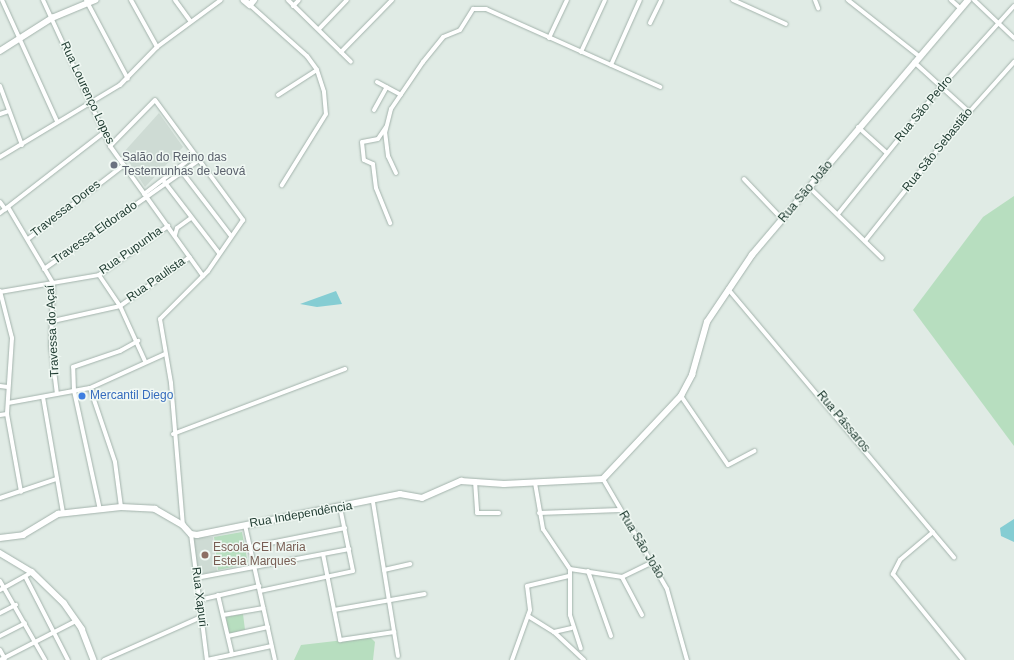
<!DOCTYPE html>
<meta charset="utf-8">
<style>
body{margin:0}
#map{position:relative;width:1014px;height:660px;overflow:hidden;background:#e0ebe5;font-family:Arial,sans-serif}
div>[style]{position:absolute}
[style*='--x']{left:calc(var(--x)*1px);top:calc(var(--y)*1px);width:calc(var(--w)*1px);rotate:calc(var(--a)*1deg)}
.built>*{inset:0;background:#cedbd4}
.green>*{inset:0;background:#b7debf}
.water>*{inset:0;background:#85cdd3}
.roads{filter:drop-shadow(0 0 1px #a3b3ac) drop-shadow(0 0 1px #a3b3ac)}
.street>*{height:4px;margin:-2px;padding:0 2px;transform-origin:2px;border-radius:2px;background:#fff}
.secondary>*{height:5.5px;margin:-2.75px;padding:0 2.75px;transform-origin:2.75px;border-radius:2.75px;background:#fff}
.dots>*{width:11px;height:11px;translate:-50% -50%;box-sizing:border-box;border:2px solid #f0f8f3;border-radius:50%}
span{translate:-50% -50%;white-space:nowrap;text-align:center;line-height:1.15;-webkit-text-stroke:3px #f0f8f3;paint-order:stroke}
.street-label{font-size:12px;color:#203c32}
.worship-label{font-size:12px;color:#5b616d}
.left{translate:0 -50%;text-align:left}
.shop-label{font-size:12px;color:#366cbe}
.education-label{font-size:12px;color:#785e54}
</style>
<div id="map">
<div class="built">
<i style="clip-path:polygon(159px 113px,183px 147px,145px 187px,123px 153px)"></i>
<i style="clip-path:polygon(213px 537px,217px 571px,197px 575px,192px 538px)"></i>
</div>
<div class="green">
<i style="clip-path:polygon(1014px 196px,1014px 446px,913px 310px,983px 217px)"></i>
<i style="clip-path:polygon(242px 532px,248px 564px,218px 570px,214px 537px)"></i>
<i style="clip-path:polygon(243px 614px,245px 630px,228px 634px,226px 617px)"></i>
<i style="clip-path:polygon(370px 637px,375px 642px,373px 660px,294px 660px,301px 645px)"></i>
</div>
<div class="water">
<i style="clip-path:polygon(336px 291px,342px 304px,317px 307px,300px 304px)"></i>
<i style="clip-path:polygon(1014px 519px,1014px 542px,1001px 536px,1000px 528px)"></i>
</div>
<div class="roads">
<div class="street">
<i style="--x:2;--y:0;--w:133;--a:65.6"></i>
<i style="--x:43;--y:0;--w:161;--a:65.3"></i>
<i style="--x:110;--y:146;--w:160;--a:54.4"></i>
<i style="--x:86;--y:0;--w:89;--a:62"></i>
<i style="--x:131;--y:0;--w:54;--a:61"></i>
<i style="--x:175;--y:0;--w:26;--a:54"></i>
<i style="--x:288;--y:0;--w:88;--a:44.5"></i>
<i style="--x:733;--y:0;--w:58;--a:24.4"></i>
<i style="--x:815;--y:0;--w:9;--a:69"></i>
<i style="--x:848;--y:0;--w:90;--a:38.3"></i>
<i style="--x:951;--y:0;--w:12;--a:42"></i>
<i style="--x:974;--y:0;--w:55;--a:43.5"></i>
<i style="--x:250;--y:5;--w:76;--a:41.8"></i>
<i style="--x:307;--y:56;--w:17;--a:54"></i>
<i style="--x:317;--y:70;--w:23;--a:72"></i>
<i style="--x:324;--y:92;--w:22;--a:85"></i>
<i style="--x:326;--y:114;--w:84;--a:121.8"></i>
<i style="--x:293;--y:6;--w:8;--a:-45"></i>
<i style="--x:650;--y:23;--w:25;--a:-64"></i>
<i style="--x:319;--y:29;--w:40;--a:-46"></i>
<i style="--x:549;--y:38;--w:42;--a:-64.7"></i>
<i style="--x:341;--y:52;--w:73;--a:-45.6"></i>
<i style="--x:581;--y:52;--w:57;--a:-65.2"></i>
<i style="--x:914;--y:62;--w:74;--a:42.3"></i>
<i style="--x:611;--y:65;--w:71;--a:-66"></i>
<i style="--x:377;--y:82;--w:27;--a:28"></i>
<i style="--x:0;--y:86;--w:63;--a:69.6"></i>
<i style="--x:278;--y:95;--w:46;--a:-32.7"></i>
<i style="--x:374;--y:110;--w:26;--a:-61"></i>
<i style="--x:0;--y:114;--w:9;--a:-18"></i>
<i style="--x:386;--y:127;--w:14;--a:124"></i>
<i style="--x:378;--y:139;--w:16;--a:169"></i>
<i style="--x:362;--y:142;--w:18;--a:84"></i>
<i style="--x:364;--y:160;--w:10;--a:24"></i>
<i style="--x:373;--y:164;--w:24;--a:83"></i>
<i style="--x:376;--y:188;--w:38;--a:68"></i>
<i style="--x:858;--y:127;--w:38;--a:42"></i>
<i style="--x:110;--y:146;--w:64;--a:-45.6"></i>
<i style="--x:155;--y:100;--w:149;--a:53.7"></i>
<i style="--x:243;--y:220;--w:62;--a:124.5"></i>
<i style="--x:208;--y:271;--w:68;--a:135"></i>
<i style="--x:160;--y:319;--w:65;--a:80.2"></i>
<i style="--x:171;--y:383;--w:143;--a:85.2"></i>
<i style="--x:0;--y:157;--w:140;--a:-31"></i>
<i style="--x:120;--y:85;--w:53;--a:-45.8"></i>
<i style="--x:157;--y:47;--w:79;--a:-36.3"></i>
<i style="--x:179;--y:168;--w:86;--a:52.6"></i>
<i style="--x:396;--y:173;--w:19;--a:-115"></i>
<i style="--x:388;--y:156;--w:23;--a:-97"></i>
<i style="--x:385;--y:133;--w:25;--a:-76"></i>
<i style="--x:391;--y:109;--w:57;--a:-55.8"></i>
<i style="--x:423;--y:62;--w:32;--a:-51"></i>
<i style="--x:443;--y:37;--w:18;--a:-22"></i>
<i style="--x:460;--y:30;--w:25;--a:-58"></i>
<i style="--x:473;--y:9;--w:13;--a:0"></i>
<i style="--x:486;--y:9;--w:191;--a:24.1"></i>
<i style="--x:744;--y:179;--w:57;--a:46.4"></i>
<i style="--x:163;--y:180;--w:92;--a:52.5"></i>
<i style="--x:811;--y:189;--w:99;--a:44.2"></i>
<i style="--x:144;--y:194;--w:64;--a:-37.4"></i>
<i style="--x:0;--y:202;--w:9;--a:54"></i>
<i style="--x:8;--y:207;--w:88;--a:59.4"></i>
<i style="--x:53;--y:283;--w:63;--a:91.8"></i>
<i style="--x:51;--y:346;--w:48;--a:82.9"></i>
<i style="--x:0;--y:213;--w:130;--a:-37.8"></i>
<i style="--x:838;--y:214;--w:164;--a:-51"></i>
<i style="--x:941;--y:87;--w:109;--a:-48"></i>
<i style="--x:175;--y:235;--w:7;--a:-74"></i>
<i style="--x:177;--y:228;--w:17;--a:-36"></i>
<i style="--x:28;--y:239;--w:121;--a:-37.6"></i>
<i style="--x:865;--y:241;--w:144;--a:-51.5"></i>
<i style="--x:955;--y:128;--w:89;--a:-48.2"></i>
<i style="--x:44;--y:269;--w:189;--a:-35.1"></i>
<i style="--x:99;--y:275;--w:37;--a:56"></i>
<i style="--x:120;--y:306;--w:60;--a:65.6"></i>
<i style="--x:728;--y:289;--w:351;--a:49.9"></i>
<i style="--x:0;--y:291;--w:49;--a:75.7"></i>
<i style="--x:12;--y:338;--w:76;--a:93.8"></i>
<i style="--x:7;--y:414;--w:79;--a:79.8"></i>
<i style="--x:0;--y:292;--w:100;--a:-9.7"></i>
<i style="--x:99;--y:275;--w:85;--a:-35.4"></i>
<i style="--x:53;--y:321;--w:69;--a:-12.6"></i>
<i style="--x:120;--y:306;--w:85;--a:-35"></i>
<i style="--x:0;--y:386;--w:8;--a:7"></i>
<i style="--x:90;--y:388;--w:78;--a:71.3"></i>
<i style="--x:115;--y:462;--w:45;--a:82.4"></i>
<i style="--x:681;--y:396;--w:83;--a:55.7"></i>
<i style="--x:728;--y:465;--w:30;--a:-28"></i>
<i style="--x:43;--y:397;--w:118;--a:80.2"></i>
<i style="--x:8;--y:403;--w:83;--a:-10.4"></i>
<i style="--x:90;--y:388;--w:82;--a:-24.4"></i>
<i style="--x:0;--y:415;--w:7;--a:-8"></i>
<i style="--x:173;--y:434;--w:184;--a:-20.7"></i>
<i style="--x:603;--y:479;--w:127;--a:59.8"></i>
<i style="--x:667;--y:589;--w:74;--a:74.3"></i>
<i style="--x:475;--y:481;--w:32;--a:86"></i>
<i style="--x:477;--y:513;--w:22;--a:0"></i>
<i style="--x:535;--y:483;--w:47;--a:80.1"></i>
<i style="--x:543;--y:529;--w:48;--a:56"></i>
<i style="--x:570;--y:569;--w:46;--a:90"></i>
<i style="--x:570;--y:615;--w:35;--a:72"></i>
<i style="--x:0;--y:498;--w:59;--a:-18.7"></i>
<i style="--x:373;--y:502;--w:156;--a:80.8"></i>
<i style="--x:100;--y:510;--w:122;--a:-102.3"></i>
<i style="--x:74;--y:391;--w:24;--a:-92"></i>
<i style="--x:73;--y:367;--w:50;--a:-18.8"></i>
<i style="--x:120;--y:351;--w:21;--a:-29"></i>
<i style="--x:539;--y:513;--w:81;--a:-2.1"></i>
<i style="--x:245;--y:525;--w:138;--a:77.5"></i>
<i style="--x:933;--y:532;--w:43;--a:139.7"></i>
<i style="--x:900;--y:560;--w:16;--a:117"></i>
<i style="--x:893;--y:574;--w:111;--a:50.9"></i>
<i style="--x:191;--y:534;--w:127;--a:82.8"></i>
<i style="--x:250;--y:547;--w:97;--a:-11.3"></i>
<i style="--x:323;--y:554;--w:88;--a:78.8"></i>
<i style="--x:340;--y:640;--w:55;--a:-8.4"></i>
<i style="--x:570;--y:569;--w:53;--a:8.7"></i>
<i style="--x:622;--y:577;--w:34;--a:-26"></i>
<i style="--x:384;--y:570;--w:27;--a:-13"></i>
<i style="--x:588;--y:571;--w:69;--a:70.5"></i>
<i style="--x:622;--y:577;--w:43;--a:62.2"></i>
<i style="--x:26;--y:578;--w:92;--a:62.9"></i>
<i style="--x:196;--y:578;--w:156;--a:-10.7"></i>
<i style="--x:0;--y:581;--w:91;--a:60.3"></i>
<i style="--x:0;--y:590;--w:37;--a:-29"></i>
<i style="--x:260;--y:591;--w:95;--a:-12.1"></i>
<i style="--x:353;--y:571;--w:65;--a:-101.5"></i>
<i style="--x:218;--y:595;--w:61;--a:76.7"></i>
<i style="--x:199;--y:600;--w:62;--a:-13.1"></i>
<i style="--x:334;--y:610;--w:92;--a:-10"></i>
<i style="--x:0;--y:613;--w:18;--a:-27"></i>
<i style="--x:223;--y:615;--w:41;--a:-9.9"></i>
<i style="--x:528;--y:616;--w:31;--a:32"></i>
<i style="--x:554;--y:632;--w:41;--a:43"></i>
<i style="--x:554;--y:632;--w:18;--a:-13"></i>
<i style="--x:0;--y:636;--w:28;--a:-27"></i>
<i style="--x:228;--y:636;--w:41;--a:-12.7"></i>
<i style="--x:0;--y:650;--w:10;--a:61"></i>
<i style="--x:0;--y:660;--w:85;--a:-27.2"></i>
<i style="--x:104;--y:660;--w:106;--a:-23.9"></i>
<i style="--x:207;--y:660;--w:66;--a:-12.2"></i>
<i style="--x:512;--y:660;--w:53;--a:-70.2"></i>
<i style="--x:530;--y:610;--w:24;--a:-97"></i>
<i style="--x:527;--y:586;--w:43;--a:-13.4"></i>
</div>
<div class="secondary">
<i style="--x:244;--y:0;--w:8;--a:40"></i>
<i style="--x:250;--y:5;--w:6;--a:-51"></i>
<i style="--x:0;--y:51;--w:62;--a:-32.4"></i>
<i style="--x:52;--y:18;--w:47;--a:-22.7"></i>
<i style="--x:0;--y:538;--w:23;--a:-7"></i>
<i style="--x:23;--y:535;--w:41;--a:-31"></i>
<i style="--x:58;--y:514;--w:63;--a:-6.3"></i>
<i style="--x:121;--y:507;--w:34;--a:3"></i>
<i style="--x:155;--y:509;--w:32;--a:30"></i>
<i style="--x:183;--y:525;--w:12;--a:48"></i>
<i style="--x:191;--y:534;--w:6;--a:9"></i>
<i style="--x:197;--y:535;--w:207;--a:-11.4"></i>
<i style="--x:400;--y:494;--w:22;--a:10"></i>
<i style="--x:422;--y:498;--w:43;--a:-23.6"></i>
<i style="--x:461;--y:481;--w:43;--a:4"></i>
<i style="--x:504;--y:484;--w:99;--a:-2.9"></i>
<i style="--x:603;--y:479;--w:114;--a:-46.8"></i>
<i style="--x:681;--y:396;--w:24;--a:-62"></i>
<i style="--x:692;--y:375;--w:55;--a:-74.2"></i>
<i style="--x:707;--y:322;--w:81;--a:-56.1"></i>
<i style="--x:752;--y:255;--w:334;--a:-49.7"></i>
<i style="--x:0;--y:553;--w:37;--a:31"></i>
<i style="--x:32;--y:572;--w:45;--a:44.1"></i>
<i style="--x:64;--y:603;--w:32;--a:55"></i>
<i style="--x:82;--y:629;--w:33;--a:69"></i>
</div>
</div>
<div class="dots">
<i style="left:114px;top:165px;background:#6b7280"></i>
<i style="left:82px;top:396px;background:#3f7fe0"></i>
<i style="left:205px;top:555px;background:#8d6e63"></i>
</div>
<div class="street-label">
<span style="left:87px;top:93px;rotate:65deg">Rua Lourenço Lopes</span>
<span style="left:924px;top:109px;rotate:-50deg">Rua São Pedro</span>
<span style="left:938px;top:150px;rotate:-51deg">Rua São Sebastião</span>
<span style="left:806px;top:192px;rotate:-50deg">Rua São João</span>
<span style="left:66px;top:209px;rotate:-38deg">Travessa Dores</span>
<span style="left:95px;top:233px;rotate:-35deg">Travessa Eldorado</span>
<span style="left:131px;top:251px;rotate:-35deg">Rua Pupunha</span>
<span style="left:156px;top:280px;rotate:-35deg">Rua Paulista</span>
<span style="left:53px;top:331px;rotate:-93deg">Travessa do Açaí</span>
<span style="left:843px;top:422px;rotate:50deg">Rua Pássaros</span>
<span style="left:301px;top:515px;rotate:-10deg">Rua Independência</span>
<span style="left:641px;top:545px;rotate:59deg">Rua São João</span>
<span style="left:199px;top:597px;rotate:83deg">Rua Xapuri</span>
</div>
<div class="worship-label">
<span class="left" style="left:122px;top:165px">Salão do Reino das<br>Testemunhas de Jeová</span>
</div>
<div class="shop-label">
<span class="left" style="left:90px;top:396px">Mercantil Diego</span>
</div>
<div class="education-label">
<span class="left" style="left:213px;top:555px">Escola CEI Maria<br>Estela Marques</span>
</div>
</div>
